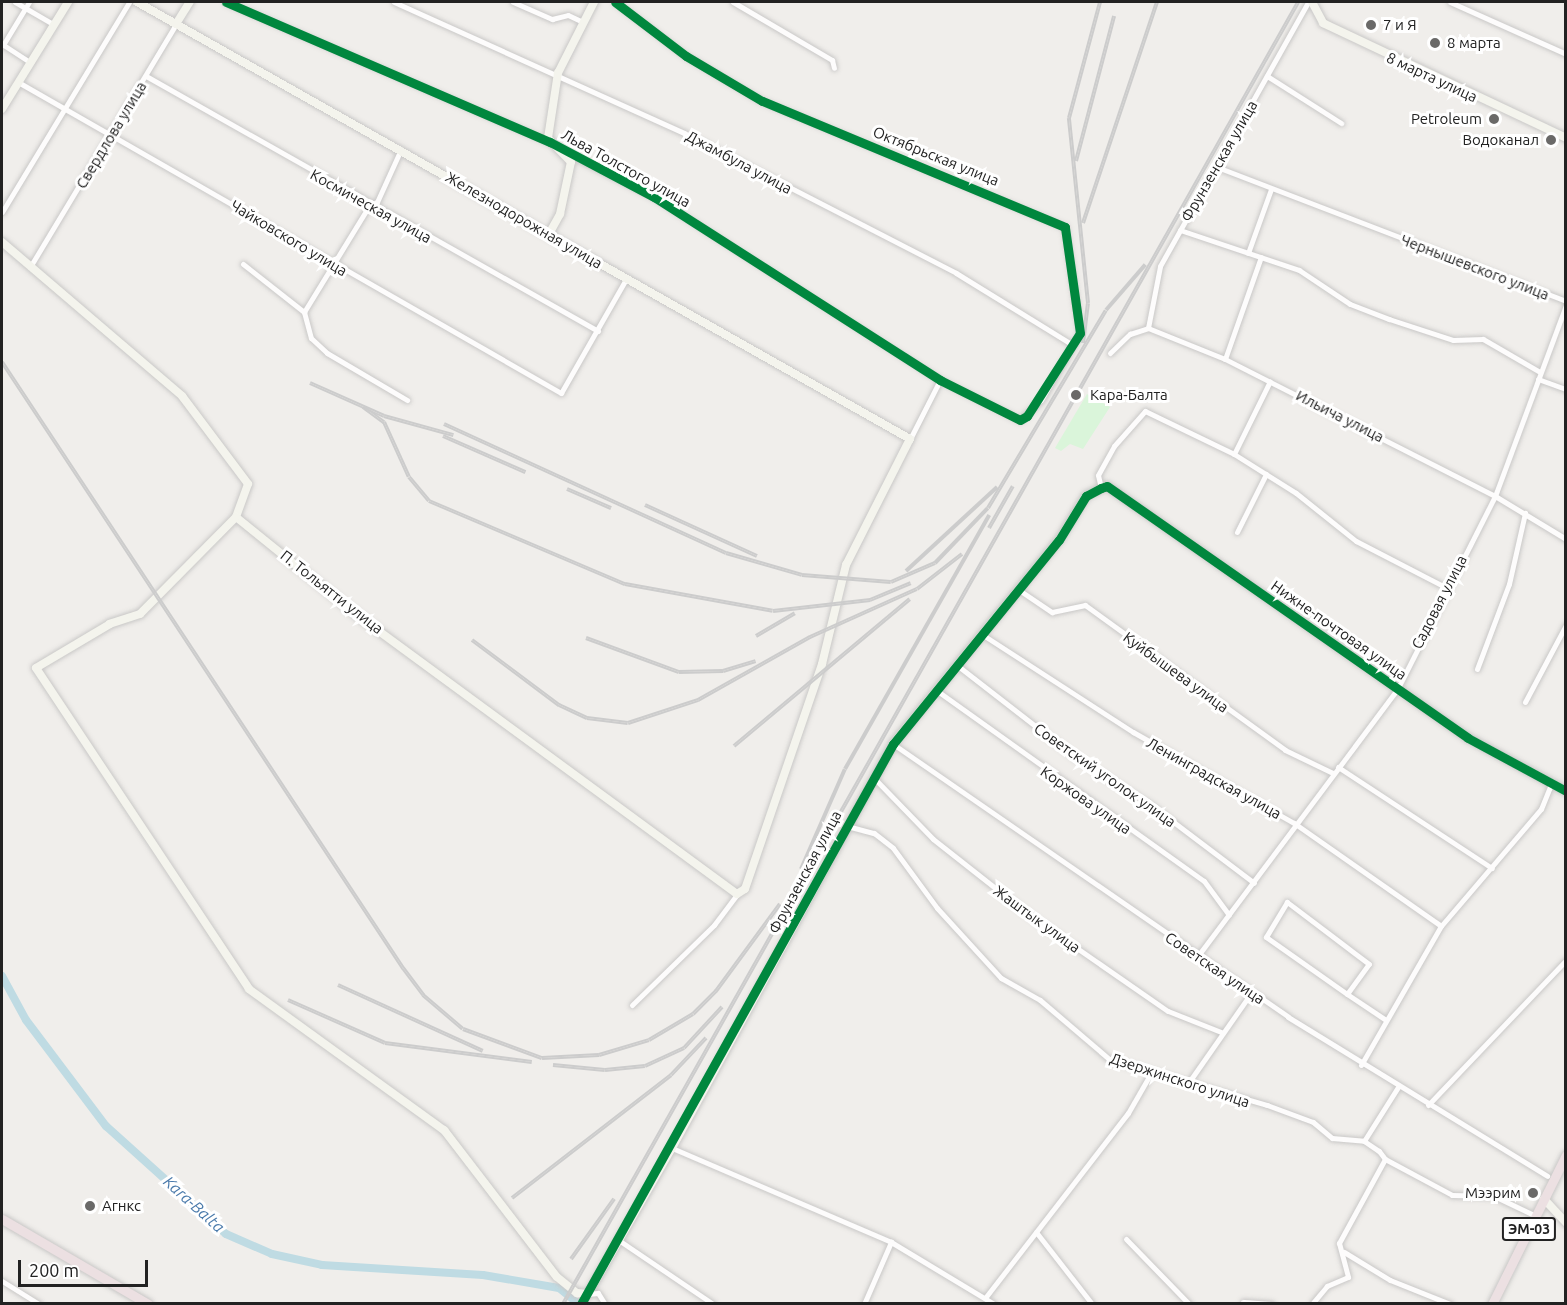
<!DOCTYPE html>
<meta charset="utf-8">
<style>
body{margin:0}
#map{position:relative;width:1567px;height:1305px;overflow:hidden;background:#f0eeeb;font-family:Ubuntu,sans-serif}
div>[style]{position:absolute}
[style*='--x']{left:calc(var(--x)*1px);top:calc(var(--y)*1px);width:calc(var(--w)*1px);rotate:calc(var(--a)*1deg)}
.park>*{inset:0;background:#daf5da}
.river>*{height:8px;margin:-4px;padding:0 4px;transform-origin:4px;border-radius:4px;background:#bfdbe3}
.roads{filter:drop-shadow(0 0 2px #c9c8c7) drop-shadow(0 0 2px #c9c8c7)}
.street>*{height:5px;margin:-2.5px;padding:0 2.5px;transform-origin:2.5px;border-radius:2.5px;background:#fdfcfc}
.secondary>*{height:8px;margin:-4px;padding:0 4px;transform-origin:4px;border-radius:4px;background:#f4f4ed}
.highway>*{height:9px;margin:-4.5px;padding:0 4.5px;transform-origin:4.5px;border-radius:4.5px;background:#ece0e2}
.rail>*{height:4px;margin-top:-2px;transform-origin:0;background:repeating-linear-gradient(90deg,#fff 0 4.5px,#ccc 0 9px);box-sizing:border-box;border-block:2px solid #ccc}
.cycleway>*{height:9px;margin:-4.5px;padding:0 4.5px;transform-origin:4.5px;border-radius:4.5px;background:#00873e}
.dots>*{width:16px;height:16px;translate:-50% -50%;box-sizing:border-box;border:3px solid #fff;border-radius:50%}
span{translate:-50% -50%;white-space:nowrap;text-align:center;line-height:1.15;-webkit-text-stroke:6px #fff;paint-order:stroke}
.shield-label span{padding:2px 4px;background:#fff;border:2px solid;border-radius:4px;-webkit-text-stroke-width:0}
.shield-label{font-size:14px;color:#222;font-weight:700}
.poi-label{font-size:15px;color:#222}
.left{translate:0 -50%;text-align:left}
.right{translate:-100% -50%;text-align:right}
.street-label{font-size:15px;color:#222}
.water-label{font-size:16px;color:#4a7aab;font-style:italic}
.frame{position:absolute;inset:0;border:3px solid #222;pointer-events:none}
.scale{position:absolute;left:18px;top:1260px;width:130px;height:27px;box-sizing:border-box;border:3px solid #222;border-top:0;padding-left:8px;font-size:18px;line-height:21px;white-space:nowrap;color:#222;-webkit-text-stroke:4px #fff;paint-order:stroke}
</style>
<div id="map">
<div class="park">
<i style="clip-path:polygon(1087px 394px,1110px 407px,1083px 449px,1070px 444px,1061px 451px,1055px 448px)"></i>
</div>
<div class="river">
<i style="--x:2;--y:976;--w:50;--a:61.4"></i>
<i style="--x:26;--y:1020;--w:133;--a:53"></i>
<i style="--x:106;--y:1126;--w:161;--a:42"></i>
<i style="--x:226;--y:1234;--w:50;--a:23.5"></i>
<i style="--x:272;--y:1254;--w:51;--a:12.4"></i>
<i style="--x:322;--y:1265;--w:161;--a:3.6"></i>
<i style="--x:483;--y:1275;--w:77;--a:9.7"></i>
<i style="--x:559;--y:1288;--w:26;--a:39"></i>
</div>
<div class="roads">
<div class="street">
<i style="--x:15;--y:2;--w:44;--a:30.1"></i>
<i style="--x:226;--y:2;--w:352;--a:23.4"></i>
<i style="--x:394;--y:2;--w:318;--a:24.3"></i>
<i style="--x:684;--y:133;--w:306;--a:27.2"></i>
<i style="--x:956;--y:273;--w:137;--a:31.6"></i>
<i style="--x:513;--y:2;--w:43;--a:23.6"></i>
<i style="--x:552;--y:19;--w:16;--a:-14"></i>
<i style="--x:568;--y:15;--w:17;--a:25"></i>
<i style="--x:733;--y:2;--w:115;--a:30.4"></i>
<i style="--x:832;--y:60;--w:8;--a:76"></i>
<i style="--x:1450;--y:2;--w:127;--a:24.1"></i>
<i style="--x:2;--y:44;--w:33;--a:33"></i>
<i style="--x:3;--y:45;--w:50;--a:-58.8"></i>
<i style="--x:146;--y:76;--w:519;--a:29.43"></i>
<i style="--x:1267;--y:76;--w:88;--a:32.4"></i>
<i style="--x:18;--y:82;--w:626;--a:29.8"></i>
<i style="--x:561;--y:393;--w:131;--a:-60.3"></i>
<i style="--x:567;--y:153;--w:97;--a:26.8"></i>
<i style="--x:654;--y:197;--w:340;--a:32.6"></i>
<i style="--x:940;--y:380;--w:89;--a:26.6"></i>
<i style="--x:1020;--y:420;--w:29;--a:-44"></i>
<i style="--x:1041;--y:400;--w:78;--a:-59.8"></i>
<i style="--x:1080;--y:333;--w:107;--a:-98.1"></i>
<i style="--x:1065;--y:227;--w:328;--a:-157.4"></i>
<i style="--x:762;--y:101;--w:88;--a:-149.4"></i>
<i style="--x:686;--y:56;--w:89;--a:-142.7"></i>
<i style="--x:1217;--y:167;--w:374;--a:21"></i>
<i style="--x:2;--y:212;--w:245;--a:-58.8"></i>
<i style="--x:1180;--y:230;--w:126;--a:18.6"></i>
<i style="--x:1299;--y:270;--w:61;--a:33.7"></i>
<i style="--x:1350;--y:304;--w:42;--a:21"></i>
<i style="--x:1389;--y:319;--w:67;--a:18.2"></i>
<i style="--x:1453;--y:340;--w:30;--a:-2"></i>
<i style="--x:1483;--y:339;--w:66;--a:30.1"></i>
<i style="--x:1248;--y:253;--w:68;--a:-70.2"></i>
<i style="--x:243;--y:264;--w:78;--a:38.2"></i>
<i style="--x:304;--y:312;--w:27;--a:75"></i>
<i style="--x:311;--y:338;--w:22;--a:43"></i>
<i style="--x:327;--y:353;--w:93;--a:30.4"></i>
<i style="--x:30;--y:267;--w:283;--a:-59"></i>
<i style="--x:304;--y:312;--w:124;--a:-58.5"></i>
<i style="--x:369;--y:206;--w:9;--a:-27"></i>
<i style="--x:377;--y:202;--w:58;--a:-65.6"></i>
<i style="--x:1148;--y:328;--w:63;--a:-79"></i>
<i style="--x:1160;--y:266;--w:303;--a:-60.7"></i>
<i style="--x:1110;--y:353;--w:28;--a:-44"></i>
<i style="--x:1130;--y:334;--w:19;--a:-18"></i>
<i style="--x:1148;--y:328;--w:83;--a:21.9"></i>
<i style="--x:1225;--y:359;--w:303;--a:26.9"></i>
<i style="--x:1495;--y:496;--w:83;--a:31.2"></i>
<i style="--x:1225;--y:359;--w:108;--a:-70.6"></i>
<i style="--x:1538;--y:379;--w:30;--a:20"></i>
<i style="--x:910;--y:439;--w:66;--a:-63"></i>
<i style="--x:1234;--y:454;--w:81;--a:-63.7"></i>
<i style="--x:1101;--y:488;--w:13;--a:-103"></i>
<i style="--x:1098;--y:475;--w:33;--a:-61"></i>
<i style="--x:1114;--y:446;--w:47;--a:-48.5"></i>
<i style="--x:1145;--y:411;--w:99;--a:25.8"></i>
<i style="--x:1234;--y:454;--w:73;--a:32.2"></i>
<i style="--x:1296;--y:493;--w:77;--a:38.7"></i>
<i style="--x:1356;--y:541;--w:100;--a:27.3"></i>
<i style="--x:1237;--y:532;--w:65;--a:-63.4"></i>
<i style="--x:1019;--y:590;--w:40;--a:34"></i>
<i style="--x:1052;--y:612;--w:34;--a:-12"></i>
<i style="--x:1085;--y:605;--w:247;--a:35.9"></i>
<i style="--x:1285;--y:750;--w:53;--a:25.6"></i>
<i style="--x:983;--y:635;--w:179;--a:32.9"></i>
<i style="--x:1133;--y:732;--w:185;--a:29.5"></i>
<i style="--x:1294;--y:823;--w:179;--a:35"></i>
<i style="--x:958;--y:666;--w:152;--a:37.8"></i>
<i style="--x:1078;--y:759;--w:86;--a:32.2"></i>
<i style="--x:1151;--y:805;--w:129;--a:37.1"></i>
<i style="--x:1477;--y:669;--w:91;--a:-69.4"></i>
<i style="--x:1509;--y:584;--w:73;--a:-77.3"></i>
<i style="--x:936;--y:690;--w:329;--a:35.5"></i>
<i style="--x:1204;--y:881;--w:42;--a:53.7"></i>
<i style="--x:1525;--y:702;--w:87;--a:-62"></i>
<i style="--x:893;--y:744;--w:480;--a:34.6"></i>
<i style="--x:1288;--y:1017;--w:304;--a:31.5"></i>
<i style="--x:1338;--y:767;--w:184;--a:33.3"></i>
<i style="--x:873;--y:777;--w:86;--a:45.9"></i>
<i style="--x:933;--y:839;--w:126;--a:38.2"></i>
<i style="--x:1032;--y:917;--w:165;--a:34.7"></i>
<i style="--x:1168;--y:1011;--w:57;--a:21.6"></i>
<i style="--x:847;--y:826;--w:28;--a:15"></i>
<i style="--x:874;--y:833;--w:24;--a:38"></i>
<i style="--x:893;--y:848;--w:74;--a:53.7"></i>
<i style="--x:937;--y:908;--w:95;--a:47.6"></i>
<i style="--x:1001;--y:978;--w:45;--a:29.4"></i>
<i style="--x:1040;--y:1000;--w:91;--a:40.5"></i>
<i style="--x:1109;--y:1059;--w:165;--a:16.2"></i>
<i style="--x:1267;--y:1105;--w:49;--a:20.3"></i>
<i style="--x:1313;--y:1122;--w:25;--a:40"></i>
<i style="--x:1332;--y:1138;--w:32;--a:5"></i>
<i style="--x:1364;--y:1141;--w:18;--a:34"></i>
<i style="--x:1379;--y:1151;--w:10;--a:53"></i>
<i style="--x:1385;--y:1159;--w:96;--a:118.7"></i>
<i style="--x:1339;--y:1243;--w:35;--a:75"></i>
<i style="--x:1348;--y:1277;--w:23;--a:157"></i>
<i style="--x:1327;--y:1286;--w:23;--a:130"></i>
<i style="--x:1197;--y:957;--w:334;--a:-53.2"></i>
<i style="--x:1397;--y:690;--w:217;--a:-63.2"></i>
<i style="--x:1495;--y:496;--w:204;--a:-69.6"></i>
<i style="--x:1347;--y:994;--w:37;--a:-54"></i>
<i style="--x:1369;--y:964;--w:103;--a:-142.9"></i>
<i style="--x:1287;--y:902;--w:41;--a:121"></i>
<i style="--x:1266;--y:937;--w:99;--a:35.1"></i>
<i style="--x:1347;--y:994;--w:47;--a:33.7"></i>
<i style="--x:632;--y:1005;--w:115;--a:-44.3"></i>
<i style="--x:714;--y:925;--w:39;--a:-53"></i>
<i style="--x:1361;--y:1065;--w:160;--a:-60.1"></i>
<i style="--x:1441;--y:926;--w:154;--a:-49.5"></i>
<i style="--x:1541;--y:809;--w:27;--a:-68"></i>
<i style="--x:1189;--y:1082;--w:108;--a:-55.1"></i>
<i style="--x:1428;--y:1105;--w:200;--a:-46.4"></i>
<i style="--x:1364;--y:1141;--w:64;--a:-57.8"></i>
<i style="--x:672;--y:1148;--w:238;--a:23.2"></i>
<i style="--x:891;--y:1242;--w:120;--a:31"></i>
<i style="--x:1385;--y:1159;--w:76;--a:28.2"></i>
<i style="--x:1452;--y:1195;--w:42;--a:1.4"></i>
<i style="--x:1494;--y:1196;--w:47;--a:25.5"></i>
<i style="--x:1036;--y:1232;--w:91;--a:52.1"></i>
<i style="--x:617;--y:1239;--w:116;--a:34.1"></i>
<i style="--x:1126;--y:1239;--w:91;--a:45.9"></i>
<i style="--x:1344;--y:1252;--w:54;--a:31.3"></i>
<i style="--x:1390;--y:1280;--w:65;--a:21.8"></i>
<i style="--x:2;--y:1281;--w:44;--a:31.9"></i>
<i style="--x:985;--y:1298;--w:234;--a:-52.3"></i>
<i style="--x:1128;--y:1113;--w:46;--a:-60.1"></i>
<i style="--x:1243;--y:1302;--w:29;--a:4"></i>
<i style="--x:581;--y:1304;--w:12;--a:-55"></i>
<i style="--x:588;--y:1294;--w:10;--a:-6"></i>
<i style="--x:598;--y:1293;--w:13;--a:58"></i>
<i style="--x:864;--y:1304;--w:68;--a:-66.5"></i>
</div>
<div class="secondary">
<i style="--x:1312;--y:2;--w:24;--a:62"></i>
<i style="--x:1323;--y:23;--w:269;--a:25.3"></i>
<i style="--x:176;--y:24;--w:26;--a:-58"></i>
<i style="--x:2;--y:109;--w:126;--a:-58.3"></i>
<i style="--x:549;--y:234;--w:23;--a:-61"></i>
<i style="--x:560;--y:214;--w:53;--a:-78.1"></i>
<i style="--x:571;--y:162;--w:33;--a:-134"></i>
<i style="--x:548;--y:138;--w:66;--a:-81.3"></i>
<i style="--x:558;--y:73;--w:80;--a:-63.1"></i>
<i style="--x:2;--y:242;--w:237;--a:40.5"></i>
<i style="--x:182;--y:396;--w:110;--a:53.1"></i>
<i style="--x:248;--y:484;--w:35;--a:110"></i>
<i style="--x:236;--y:517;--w:156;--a:39"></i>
<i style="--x:357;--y:615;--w:471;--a:36.3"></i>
<i style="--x:737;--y:894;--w:9;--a:-32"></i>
<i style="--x:745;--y:889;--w:238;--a:-71.1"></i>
<i style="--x:822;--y:664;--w:102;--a:-76.4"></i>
<i style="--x:846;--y:565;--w:141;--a:-63.1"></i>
<i style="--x:910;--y:439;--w:888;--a:-150.52"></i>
<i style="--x:236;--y:517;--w:136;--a:134.7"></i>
<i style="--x:140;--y:614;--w:32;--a:162"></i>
<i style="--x:110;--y:624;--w:86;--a:149.3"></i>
<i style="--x:36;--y:668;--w:385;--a:56.4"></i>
<i style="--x:249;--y:989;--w:241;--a:35.9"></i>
<i style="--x:444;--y:1130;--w:185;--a:52.5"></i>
<i style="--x:557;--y:1277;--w:26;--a:39"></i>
<i style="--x:577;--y:1293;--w:11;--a:5"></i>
<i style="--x:588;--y:1294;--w:168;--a:-60.1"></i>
<i style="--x:672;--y:1148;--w:460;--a:-61.3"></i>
<i style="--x:893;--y:744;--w:263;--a:-50.9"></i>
<i style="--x:1059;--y:540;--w:52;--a:-58.5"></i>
<i style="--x:1086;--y:496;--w:17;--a:-28"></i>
<i style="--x:1101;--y:488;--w:6;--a:-18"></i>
<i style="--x:1107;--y:486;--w:440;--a:34.9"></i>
<i style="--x:1468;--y:738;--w:111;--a:28.4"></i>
<i style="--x:1544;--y:1199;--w:33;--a:47"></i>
</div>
<div class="highway">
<i style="--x:2;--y:1219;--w:169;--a:30.2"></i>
<i style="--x:1492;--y:1304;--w:166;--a:-63.6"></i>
</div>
</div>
<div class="rail">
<i style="--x:1076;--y:161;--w:150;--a:-75.3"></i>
<i style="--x:1083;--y:223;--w:233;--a:-71.5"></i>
<i style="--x:1083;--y:343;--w:40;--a:-82.9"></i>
<i style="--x:1088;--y:303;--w:186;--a:-95.9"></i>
<i style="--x:1069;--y:118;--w:120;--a:-75"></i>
<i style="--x:2;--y:362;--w:727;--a:56.51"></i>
<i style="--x:403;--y:968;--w:34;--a:53"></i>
<i style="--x:423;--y:995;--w:52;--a:40.4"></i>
<i style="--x:463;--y:1029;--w:84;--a:20.2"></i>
<i style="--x:542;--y:1058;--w:57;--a:-3"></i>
<i style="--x:599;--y:1055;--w:52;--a:-16.7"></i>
<i style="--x:649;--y:1040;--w:51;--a:-30.6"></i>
<i style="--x:693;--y:1014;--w:33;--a:-45"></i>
<i style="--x:716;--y:991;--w:108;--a:-53.7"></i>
<i style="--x:310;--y:383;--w:81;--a:24"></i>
<i style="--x:384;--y:416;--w:72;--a:15.4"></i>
<i style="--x:363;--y:407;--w:26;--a:36"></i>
<i style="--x:384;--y:422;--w:60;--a:65.6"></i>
<i style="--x:409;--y:477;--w:31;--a:50"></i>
<i style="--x:429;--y:501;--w:213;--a:23"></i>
<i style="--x:625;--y:584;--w:150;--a:10.3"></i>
<i style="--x:773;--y:611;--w:98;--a:-6.5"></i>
<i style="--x:870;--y:600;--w:44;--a:-22.5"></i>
<i style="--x:444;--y:424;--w:310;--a:24.6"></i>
<i style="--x:726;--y:553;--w:79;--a:16.1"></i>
<i style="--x:802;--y:575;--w:89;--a:4.5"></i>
<i style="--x:891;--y:582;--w:48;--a:-23.4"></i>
<i style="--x:935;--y:563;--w:76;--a:-46.1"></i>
<i style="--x:988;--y:508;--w:230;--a:-59.2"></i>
<i style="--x:1106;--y:310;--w:60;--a:-49.1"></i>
<i style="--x:443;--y:436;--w:90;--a:23.7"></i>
<i style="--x:567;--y:489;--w:48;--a:23.4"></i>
<i style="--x:645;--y:505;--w:123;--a:24.5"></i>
<i style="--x:989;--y:528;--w:48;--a:-60.3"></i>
<i style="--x:906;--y:571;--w:124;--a:-42.7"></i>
<i style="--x:756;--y:636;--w:45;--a:-30.5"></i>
<i style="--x:586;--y:638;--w:99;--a:20.1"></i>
<i style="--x:679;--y:672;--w:44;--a:-1.3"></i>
<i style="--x:723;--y:671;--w:34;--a:-17"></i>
<i style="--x:472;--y:640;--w:109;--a:36.8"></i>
<i style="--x:559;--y:705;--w:31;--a:25"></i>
<i style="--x:587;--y:718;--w:41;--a:7"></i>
<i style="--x:628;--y:723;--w:74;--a:-18.2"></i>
<i style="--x:698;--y:700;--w:129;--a:-29.4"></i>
<i style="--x:810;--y:637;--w:117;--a:-24.2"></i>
<i style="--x:917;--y:589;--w:57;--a:-37.9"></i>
<i style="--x:734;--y:746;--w:229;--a:-39.9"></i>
<i style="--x:801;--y:869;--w:109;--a:-66.3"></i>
<i style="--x:845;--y:769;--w:292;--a:-60.4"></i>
<i style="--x:338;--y:985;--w:159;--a:24.5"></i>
<i style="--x:288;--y:1000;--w:106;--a:23.9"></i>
<i style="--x:385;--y:1043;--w:148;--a:7.4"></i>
<i style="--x:553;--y:1065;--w:52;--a:5.5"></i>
<i style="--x:605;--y:1070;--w:40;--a:-5.7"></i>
<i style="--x:645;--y:1066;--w:43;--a:-24.8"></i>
<i style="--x:684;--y:1048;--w:56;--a:-47.2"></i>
<i style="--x:512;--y:1198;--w:201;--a:-37.7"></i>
<i style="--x:671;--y:1075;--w:51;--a:-46.6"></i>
<i style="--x:571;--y:1259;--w:74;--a:-54.4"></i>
<i style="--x:563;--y:1304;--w:1495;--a:-60.55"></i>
</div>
<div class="cycleway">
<i style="--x:226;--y:2;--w:353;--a:23.4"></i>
<i style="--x:550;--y:142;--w:118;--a:27.9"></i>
<i style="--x:654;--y:197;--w:340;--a:32.6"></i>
<i style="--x:940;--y:380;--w:89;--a:26.6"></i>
<i style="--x:1020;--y:420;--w:8;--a:-30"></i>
<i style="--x:1027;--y:416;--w:98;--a:-57.4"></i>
<i style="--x:1080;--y:333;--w:107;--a:-98.1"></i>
<i style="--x:1065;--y:227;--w:328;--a:-157.4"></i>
<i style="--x:762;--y:101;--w:88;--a:-149.4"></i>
<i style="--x:686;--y:56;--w:89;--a:-142.7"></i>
<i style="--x:581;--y:1304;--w:641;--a:-60.88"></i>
<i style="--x:893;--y:744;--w:263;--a:-50.9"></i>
<i style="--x:1059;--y:540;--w:52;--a:-58.5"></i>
<i style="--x:1086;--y:496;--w:17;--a:-28"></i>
<i style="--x:1101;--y:488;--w:6;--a:-18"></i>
<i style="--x:1107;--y:486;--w:440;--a:34.9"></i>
<i style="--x:1468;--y:738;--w:111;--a:28.4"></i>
</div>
<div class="dots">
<i style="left:1371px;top:25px;background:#6a6968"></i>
<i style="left:1435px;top:43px;background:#6a6968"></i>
<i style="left:1494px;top:119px;background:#6a6968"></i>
<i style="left:1551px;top:140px;background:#6a6968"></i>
<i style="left:1076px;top:395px;background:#6a6968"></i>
<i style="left:1533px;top:1193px;background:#6a6968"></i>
<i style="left:90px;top:1206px;background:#6a6968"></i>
</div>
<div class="shield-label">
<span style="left:1529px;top:1229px">ЭМ-03</span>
</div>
<div class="poi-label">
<span class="left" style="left:1383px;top:25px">7 и Я</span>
<span class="left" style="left:1447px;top:43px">8 марта</span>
<span class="right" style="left:1482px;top:119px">Petroleum</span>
<span class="right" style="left:1539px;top:140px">Водоканал</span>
<span class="left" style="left:1090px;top:395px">Кара-Балта</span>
<span class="right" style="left:1521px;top:1193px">Мээрим</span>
<span class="left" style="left:102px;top:1206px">Агнкс</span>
</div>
<div class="street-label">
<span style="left:1432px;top:77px;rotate:25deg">8 марта улица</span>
<span style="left:111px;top:135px;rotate:-59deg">Свердлова улица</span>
<span style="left:936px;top:156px;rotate:22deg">Октябрьская улица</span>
<span style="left:1219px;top:161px;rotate:-60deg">Фрунзенская улица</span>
<span style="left:739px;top:162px;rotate:28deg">Джамбула улица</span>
<span style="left:626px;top:168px;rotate:29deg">Льва Толстого улица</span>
<span style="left:371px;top:206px;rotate:29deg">Космическая улица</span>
<span style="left:524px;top:220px;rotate:30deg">Железнодорожная улица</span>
<span style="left:289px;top:238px;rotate:31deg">Чайковского улица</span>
<span style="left:1475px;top:267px;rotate:21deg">Чернышевского улица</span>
<span style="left:1340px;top:416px;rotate:27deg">Ильича улица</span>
<span style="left:332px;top:592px;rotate:38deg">П. Тольятти улица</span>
<span style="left:1439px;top:602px;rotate:-63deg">Садовая улица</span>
<span style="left:1339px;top:630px;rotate:35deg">Нижне-почтовая улица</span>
<span style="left:1176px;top:672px;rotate:36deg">Куйбышева улица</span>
<span style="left:1105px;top:775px;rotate:35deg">Советский уголок улица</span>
<span style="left:1214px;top:778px;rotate:29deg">Ленинградская улица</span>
<span style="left:1086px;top:800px;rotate:35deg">Коржова улица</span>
<span style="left:805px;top:872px;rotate:-62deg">Фрунзенская улица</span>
<span style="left:1037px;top:919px;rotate:36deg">Жаштык улица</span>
<span style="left:1215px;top:968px;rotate:34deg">Советская улица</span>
<span style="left:1180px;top:1080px;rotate:18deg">Дзержинского улица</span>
</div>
<div class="water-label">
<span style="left:194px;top:1204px;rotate:42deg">Kara-Balta</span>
</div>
<div class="frame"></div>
<div class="scale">200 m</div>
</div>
